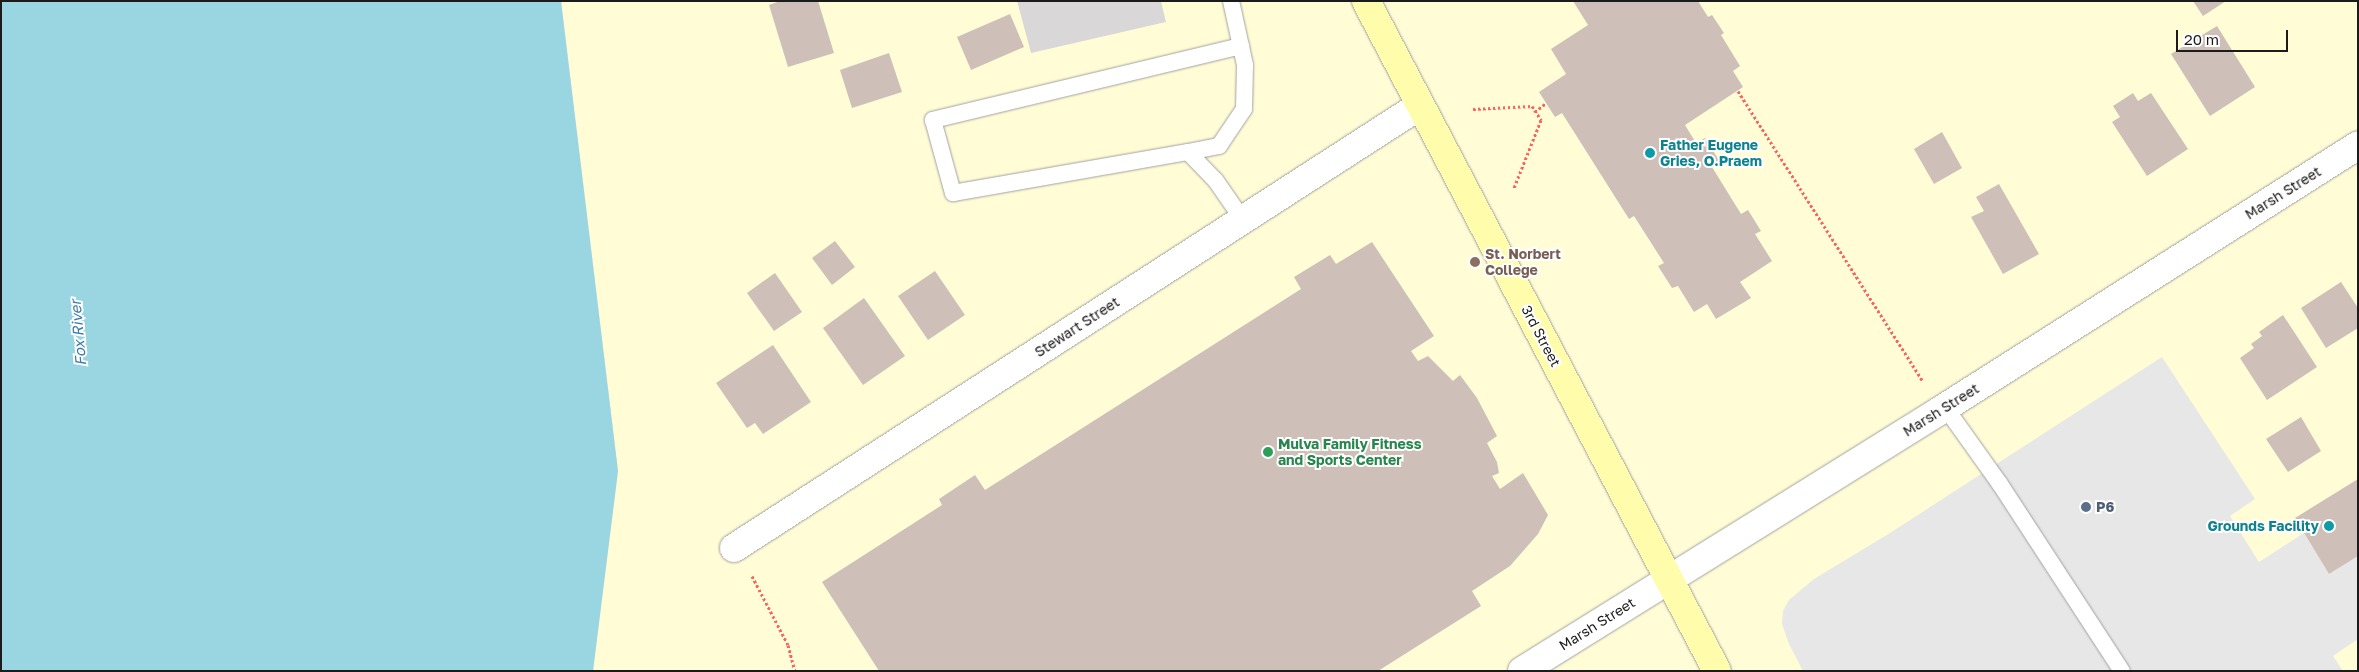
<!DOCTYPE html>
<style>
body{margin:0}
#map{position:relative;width:2359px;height:672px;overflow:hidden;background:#eee7de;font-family:"Golos Text",sans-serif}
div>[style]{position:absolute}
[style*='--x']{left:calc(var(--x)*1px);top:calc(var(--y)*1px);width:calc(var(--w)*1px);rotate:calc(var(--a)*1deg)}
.residential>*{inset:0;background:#d9d7d7}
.education>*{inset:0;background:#fffcd6}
.parking>*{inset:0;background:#e7e7e7}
.water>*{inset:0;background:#9ad6e1}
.building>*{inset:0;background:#cebfb8}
.path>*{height:3px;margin-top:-1.5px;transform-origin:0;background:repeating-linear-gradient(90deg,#ff615e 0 2.5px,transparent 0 5px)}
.roads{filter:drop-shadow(0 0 1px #a2a2a2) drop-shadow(0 0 1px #a2a2a2)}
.lane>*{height:16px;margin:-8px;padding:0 8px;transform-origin:8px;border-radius:8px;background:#fff}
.street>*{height:28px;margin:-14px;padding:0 14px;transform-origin:14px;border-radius:14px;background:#fff}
.secondary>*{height:28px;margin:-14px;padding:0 14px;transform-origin:14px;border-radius:14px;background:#fffcab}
.dots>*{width:14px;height:14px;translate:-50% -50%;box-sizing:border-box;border:2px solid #fff;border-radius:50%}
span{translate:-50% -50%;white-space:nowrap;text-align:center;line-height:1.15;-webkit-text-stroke:4px #fff;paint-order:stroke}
.culture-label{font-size:14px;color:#0d838f;font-weight:700}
.left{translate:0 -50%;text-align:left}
.right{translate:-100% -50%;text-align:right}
.street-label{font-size:14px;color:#1b1b1b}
.education-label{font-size:14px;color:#785e54;font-weight:700}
.leisure-label{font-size:14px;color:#27864d;font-weight:700}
.service-label{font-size:14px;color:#4e5e75;font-weight:700}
.water-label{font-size:15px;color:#3d7caa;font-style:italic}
.frame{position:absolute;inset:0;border:2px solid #1b1b1b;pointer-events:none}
.scale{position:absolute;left:2176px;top:30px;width:112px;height:22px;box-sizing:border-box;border:2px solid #1b1b1b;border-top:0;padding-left:6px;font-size:15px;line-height:18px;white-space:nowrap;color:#1b1b1b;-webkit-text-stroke:4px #fff;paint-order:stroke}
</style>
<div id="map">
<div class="residential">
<i style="clip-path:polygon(1017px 1px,1161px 1px,1166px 22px,1031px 54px)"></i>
</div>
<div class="education">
<i style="clip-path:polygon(561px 1px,1017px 1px,1031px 53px,1166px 22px,1161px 1px,2358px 1px,2358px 671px,593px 671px,618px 471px)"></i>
</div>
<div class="parking">
<i style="clip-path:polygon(2162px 357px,2255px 499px,2230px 516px,2259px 562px,2304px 533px,2329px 574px,2358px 556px,2358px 639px,2333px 656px,2343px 671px,1803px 671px,1789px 644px,1782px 624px,1783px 611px,1789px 600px,1802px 589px,1814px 579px,1890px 533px)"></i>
</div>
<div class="water">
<i style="clip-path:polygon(1px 1px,561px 1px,618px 471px,593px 671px,1px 671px)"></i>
</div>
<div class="building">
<i style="clip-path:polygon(780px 1px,818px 1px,834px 53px,788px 67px,769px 5px)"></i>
<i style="clip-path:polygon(1573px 1px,1698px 1px,1708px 17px,1712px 15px,1724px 33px,1721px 35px,1740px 66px,1733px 71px,1743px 87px,1685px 125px,1696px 143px,1705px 138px,1720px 162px,1712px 167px,1741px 214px,1748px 210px,1761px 231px,1755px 234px,1772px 261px,1740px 282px,1751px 298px,1716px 319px,1707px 304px,1694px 312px,1678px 286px,1672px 288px,1658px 266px,1664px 263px,1634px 216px,1629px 219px,1562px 113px,1555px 117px,1539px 92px,1566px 74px,1551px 49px,1588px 25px)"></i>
<i style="clip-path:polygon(2193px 1px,2226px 1px,2203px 16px)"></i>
<i style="clip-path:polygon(1010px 14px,1024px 47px,971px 70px,957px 37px)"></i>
<i style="clip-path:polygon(2217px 26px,2255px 87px,2210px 116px,2171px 54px)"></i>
<i style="clip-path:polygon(889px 53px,902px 92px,852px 108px,840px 70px)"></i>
<i style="clip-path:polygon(2133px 93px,2138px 101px,2151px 93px,2188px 149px,2147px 176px,2112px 122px,2120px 117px,2113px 106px)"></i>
<i style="clip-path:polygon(1942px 132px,1962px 168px,1934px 184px,1914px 149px)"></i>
<i style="clip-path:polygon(1999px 184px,2039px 254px,2003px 274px,1971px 217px,1984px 211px,1976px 197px)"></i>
<i style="clip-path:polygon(835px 241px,855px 267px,832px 285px,812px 258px)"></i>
<i style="clip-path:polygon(1372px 242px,1434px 336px,1411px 351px,1418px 361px,1428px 356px,1453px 381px,1460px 375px,1477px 398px,1497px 436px,1487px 443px,1497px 462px,1499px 473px,1492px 476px,1500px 489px,1523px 473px,1548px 515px,1538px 534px,1510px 566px,1472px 591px,1481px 606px,1378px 671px,879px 671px,822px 582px,942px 505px,939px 499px,975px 475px,985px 490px,1301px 289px,1294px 277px,1330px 255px,1336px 264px)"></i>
<i style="clip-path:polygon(935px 271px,965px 315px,928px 340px,898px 296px)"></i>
<i style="clip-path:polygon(775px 273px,802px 312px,774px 331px,747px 293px)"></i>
<i style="clip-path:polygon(2341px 282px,2358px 308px,2358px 328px,2326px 348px,2301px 308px)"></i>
<i style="clip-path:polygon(864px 298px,905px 356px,863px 385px,823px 328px)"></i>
<i style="clip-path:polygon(2283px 315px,2317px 367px,2267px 400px,2240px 358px,2254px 348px,2251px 344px,2262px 336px,2259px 332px)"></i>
<i style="clip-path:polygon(773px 345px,811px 402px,763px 434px,755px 423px,747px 428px,716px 383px)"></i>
<i style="clip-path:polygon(2301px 417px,2321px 451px,2288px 472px,2266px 439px)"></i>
<i style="clip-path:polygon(2358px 479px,2358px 556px,2329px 574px,2295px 518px)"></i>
</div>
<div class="path">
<i style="--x:1738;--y:91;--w:344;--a:57.5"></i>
<i style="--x:1473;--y:109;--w:59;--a:-2.9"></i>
<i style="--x:1532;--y:106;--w:17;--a:57"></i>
<i style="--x:1541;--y:120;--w:73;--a:111.7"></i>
<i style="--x:1535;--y:112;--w:14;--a:-39"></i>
<i style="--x:752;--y:576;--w:78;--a:62.4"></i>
<i style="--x:788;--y:645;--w:27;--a:75"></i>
</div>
<div class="roads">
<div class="lane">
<i style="--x:1241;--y:46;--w:317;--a:166.5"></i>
<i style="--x:933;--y:120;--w:76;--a:74.7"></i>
<i style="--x:953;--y:193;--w:239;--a:-9.9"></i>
<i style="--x:1188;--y:152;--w:40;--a:46"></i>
<i style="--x:1216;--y:181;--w:47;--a:55.3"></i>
<i style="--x:1188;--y:152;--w:32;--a:-11"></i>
<i style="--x:1219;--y:146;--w:45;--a:-56"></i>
<i style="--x:1244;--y:109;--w:44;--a:-88.7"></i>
<i style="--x:1245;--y:65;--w:66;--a:-102.3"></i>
<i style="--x:1945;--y:407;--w:95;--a:54.5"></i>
<i style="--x:2000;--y:484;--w:223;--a:56.9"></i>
</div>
<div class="street">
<i style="--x:734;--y:548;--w:815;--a:-32.83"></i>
<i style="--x:1522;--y:671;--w:494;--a:-31.9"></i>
<i style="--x:1941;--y:410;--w:494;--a:-32.4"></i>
</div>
<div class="secondary">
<i style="--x:1366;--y:1;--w:756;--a:62.35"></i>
</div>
</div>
<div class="dots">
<i style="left:1650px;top:153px;background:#0f9aa8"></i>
<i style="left:1475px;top:262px;background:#8d6e63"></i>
<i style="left:1268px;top:452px;background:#2e9e5b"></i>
<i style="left:2086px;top:507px;background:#5c6f8a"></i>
<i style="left:2329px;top:526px;background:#0f9aa8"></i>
</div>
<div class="culture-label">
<span class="left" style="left:1660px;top:153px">Father Eugene<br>Gries, O.Praem</span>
<span class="right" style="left:2319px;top:526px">Grounds Facility</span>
</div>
<div class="street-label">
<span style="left:2283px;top:193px;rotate:-32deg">Marsh Street</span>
<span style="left:1077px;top:327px;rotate:-33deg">Stewart Street</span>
<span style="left:1541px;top:336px;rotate:62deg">3rd Street</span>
<span style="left:1941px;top:410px;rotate:-32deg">Marsh Street</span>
<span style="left:1597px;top:624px;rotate:-32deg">Marsh Street</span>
</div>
<div class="education-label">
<span class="left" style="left:1485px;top:262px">St. Norbert<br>College</span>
</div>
<div class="leisure-label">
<span class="left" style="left:1278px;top:452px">Mulva Family Fitness<br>and Sports Center</span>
</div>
<div class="service-label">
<span class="left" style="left:2096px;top:507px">P6</span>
</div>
<div class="water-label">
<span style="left:78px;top:333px;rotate:-95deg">Fox River</span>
</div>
<div class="frame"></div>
<div class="scale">20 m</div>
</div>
